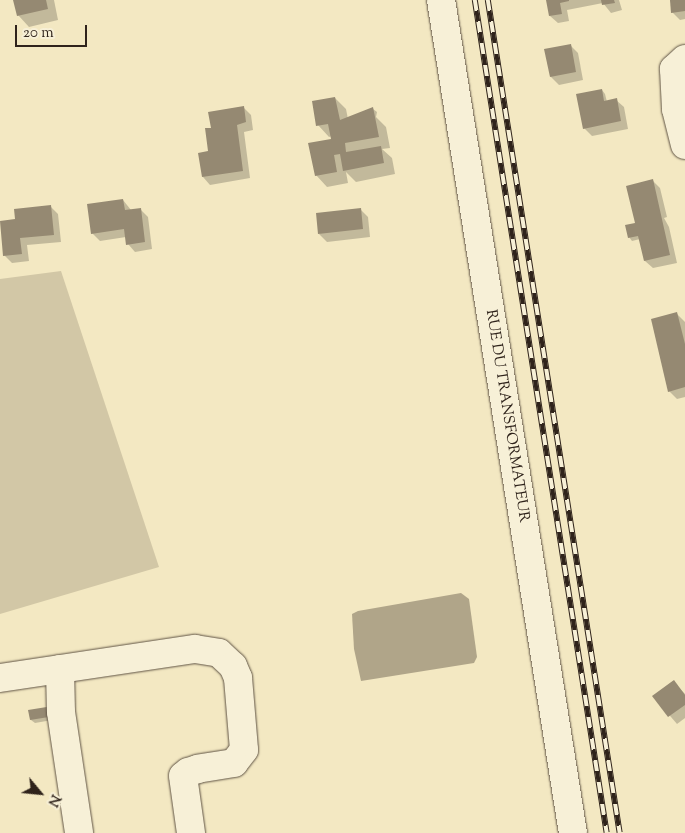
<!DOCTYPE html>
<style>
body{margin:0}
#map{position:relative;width:685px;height:833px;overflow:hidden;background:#f3e8c2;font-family:"Sorts Mill Goudy",serif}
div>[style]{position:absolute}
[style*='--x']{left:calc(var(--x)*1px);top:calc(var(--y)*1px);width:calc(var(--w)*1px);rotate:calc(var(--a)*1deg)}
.green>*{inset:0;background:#d2c7a6}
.water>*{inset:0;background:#b0a589}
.shadow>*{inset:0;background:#0003}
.building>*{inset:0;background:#958972}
.roads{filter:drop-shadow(0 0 1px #605445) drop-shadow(0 0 1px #605445)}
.minor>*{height:28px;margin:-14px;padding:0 14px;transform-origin:14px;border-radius:14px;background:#f7f0d7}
.rail>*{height:5.5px;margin-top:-2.75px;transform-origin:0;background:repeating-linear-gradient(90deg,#f7f0d7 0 11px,#2f231b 0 22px);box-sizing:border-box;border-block:1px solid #2f231b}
span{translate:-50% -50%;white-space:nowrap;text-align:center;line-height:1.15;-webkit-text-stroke:4px #f7f0d7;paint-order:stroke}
.street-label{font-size:15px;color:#2f231b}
.north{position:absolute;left:15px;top:768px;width:50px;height:50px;-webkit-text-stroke:4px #f7f0d7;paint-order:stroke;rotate:118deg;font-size:14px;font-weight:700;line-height:20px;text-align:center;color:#2f231b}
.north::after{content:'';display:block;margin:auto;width:18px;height:22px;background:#2f231b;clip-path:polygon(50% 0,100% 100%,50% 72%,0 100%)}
.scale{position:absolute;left:15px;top:25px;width:72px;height:22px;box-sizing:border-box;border:2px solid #2f231b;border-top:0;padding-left:6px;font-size:15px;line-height:18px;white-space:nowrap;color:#2f231b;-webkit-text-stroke:4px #f7f0d7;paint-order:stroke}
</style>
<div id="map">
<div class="green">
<i style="clip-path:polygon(61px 271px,159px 567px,0 614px,0 279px)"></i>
</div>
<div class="water">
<i style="clip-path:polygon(461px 593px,469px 599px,477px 657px,474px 663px,361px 681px,354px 649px,352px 614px,358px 611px)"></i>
</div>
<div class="shadow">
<i style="clip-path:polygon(15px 0,54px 0,58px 20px,29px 27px,18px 15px)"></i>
<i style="clip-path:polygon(547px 0,619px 0,622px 10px,611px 13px,603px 3px,567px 10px,569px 21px,558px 23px,550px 16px)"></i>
<i style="clip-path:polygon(671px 0,685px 0,685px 19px,680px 20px,672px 12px)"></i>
<i style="clip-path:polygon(570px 45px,578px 53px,583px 80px,559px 85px,551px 77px,546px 50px)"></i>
<i style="clip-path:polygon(602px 90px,605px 94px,607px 102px,616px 100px,624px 107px,628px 129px,592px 136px,584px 128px)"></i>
<i style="clip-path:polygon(335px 98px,346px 109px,348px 119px,373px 109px,377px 112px,376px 117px,386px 127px,390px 148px,382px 149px,392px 158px,395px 174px,356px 182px,346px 172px,348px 183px,327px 187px,316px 175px,332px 140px,332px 136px,329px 137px,318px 125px)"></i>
<i style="clip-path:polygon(243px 107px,251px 115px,253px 130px,244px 132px,250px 178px,210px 185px,203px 177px,210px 152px,212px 129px)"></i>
<i style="clip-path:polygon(653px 181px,660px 188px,667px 217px,664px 218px,669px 227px,677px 263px,653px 268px,645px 261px,640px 239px,632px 241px,629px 237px,638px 224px)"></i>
<i style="clip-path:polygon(123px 200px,131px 210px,140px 209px,148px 217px,152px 249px,135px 252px,128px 244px,126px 237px,100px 241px,92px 233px)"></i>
<i style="clip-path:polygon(51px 207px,58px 214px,61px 242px,27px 245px,29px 261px,12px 263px,4px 255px,16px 221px)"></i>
<i style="clip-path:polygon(360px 209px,368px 217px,370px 237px,327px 242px,319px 234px)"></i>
<i style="clip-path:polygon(677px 314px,685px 322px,685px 397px,677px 399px,669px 391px)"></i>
<i style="clip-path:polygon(673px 681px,685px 694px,685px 718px,677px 724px,653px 696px)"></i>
<i style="clip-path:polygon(30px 711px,58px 719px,35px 723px,31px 720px)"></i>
</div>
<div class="building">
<i style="clip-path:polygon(13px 0,46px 0,48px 9px,17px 16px)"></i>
<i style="clip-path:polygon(546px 0,569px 0,569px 1px,560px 3px,562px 14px,549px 16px)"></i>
<i style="clip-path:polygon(601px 0,614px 0,615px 3px,602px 5px)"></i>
<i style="clip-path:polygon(670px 0,685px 0,685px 11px,671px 13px)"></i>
<i style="clip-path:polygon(571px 44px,576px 72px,550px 77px,544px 49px)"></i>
<i style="clip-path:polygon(602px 89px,604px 101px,617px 98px,621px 121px,583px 129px,576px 94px)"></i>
<i style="clip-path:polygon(335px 97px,340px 120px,373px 107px,379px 137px,345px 143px,346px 152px,381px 146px,384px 163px,343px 171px,340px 154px,334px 155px,337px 172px,315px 176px,308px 143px,331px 139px,328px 124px,316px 126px,312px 101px)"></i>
<i style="clip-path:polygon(244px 106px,246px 122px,237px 125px,243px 171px,202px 177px,198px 153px,208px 151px,205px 128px,211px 128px,208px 112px)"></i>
<i style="clip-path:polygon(653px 179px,670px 255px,644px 261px,638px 236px,628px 238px,625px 225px,635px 223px,626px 186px)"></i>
<i style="clip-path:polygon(123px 199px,125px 210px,141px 208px,145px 242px,126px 245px,124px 229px,91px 234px,87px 204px)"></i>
<i style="clip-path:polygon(51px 205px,54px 235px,20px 238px,22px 254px,3px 256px,0 221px,15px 219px,14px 209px)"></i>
<i style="clip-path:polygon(361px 208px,363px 229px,318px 234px,316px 213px)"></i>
<i style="clip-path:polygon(677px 312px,685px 344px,685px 387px,668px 392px,651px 319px)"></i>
<i style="clip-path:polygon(674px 680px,685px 695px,685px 705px,668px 717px,652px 696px)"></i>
<i style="clip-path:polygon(53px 706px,55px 716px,30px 720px,28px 710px)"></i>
</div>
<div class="roads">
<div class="minor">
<i style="--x:441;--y:0;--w:843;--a:81"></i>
<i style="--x:685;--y:59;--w:15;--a:138"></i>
<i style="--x:674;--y:69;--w:40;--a:87.1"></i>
<i style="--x:676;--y:109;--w:37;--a:76"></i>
<i style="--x:60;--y:669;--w:43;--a:88.7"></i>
<i style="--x:61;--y:712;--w:122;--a:81.5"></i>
<i style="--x:0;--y:678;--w:197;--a:-8.5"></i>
<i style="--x:195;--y:649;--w:24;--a:9"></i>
<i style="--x:219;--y:653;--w:19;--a:43"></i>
<i style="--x:233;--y:666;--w:13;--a:67"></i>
<i style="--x:238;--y:678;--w:72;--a:85.2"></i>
<i style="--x:244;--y:750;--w:16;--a:128"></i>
<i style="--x:234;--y:763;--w:36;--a:171"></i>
<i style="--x:198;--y:769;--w:10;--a:163"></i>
<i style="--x:188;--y:772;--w:6;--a:141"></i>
<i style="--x:183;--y:776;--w:58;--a:82"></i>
</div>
</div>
<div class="rail">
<i style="--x:475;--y:0;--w:843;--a:81"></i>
<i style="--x:488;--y:0;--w:843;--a:81"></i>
</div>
<div class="street-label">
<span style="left:507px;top:416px;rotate:81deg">RUE DU TRANSFORMATEUR</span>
</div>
<div class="north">N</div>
<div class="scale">20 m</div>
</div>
